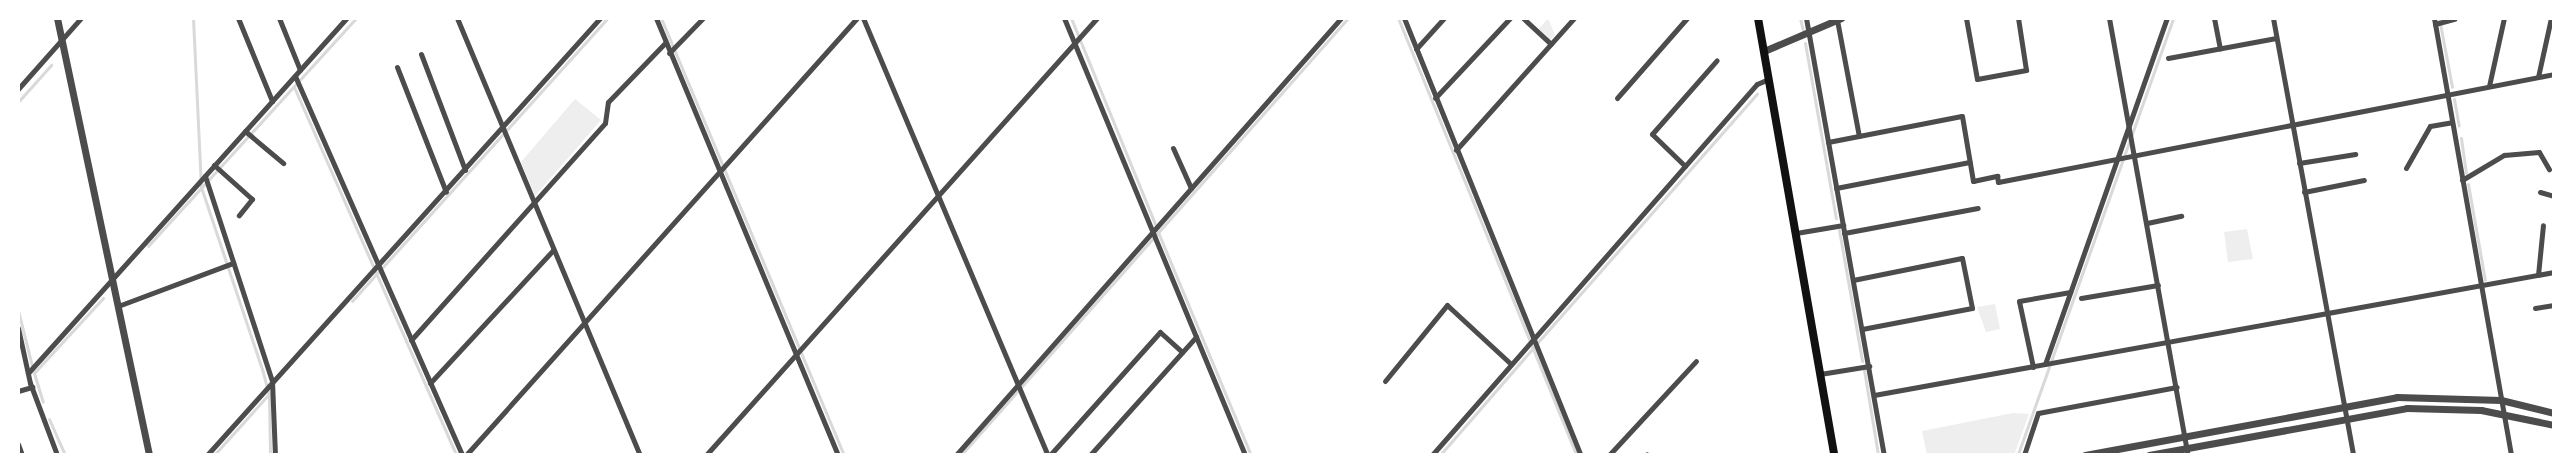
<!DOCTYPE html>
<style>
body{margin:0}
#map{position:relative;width:2572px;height:473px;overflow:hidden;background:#fff;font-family:"Varela Round",sans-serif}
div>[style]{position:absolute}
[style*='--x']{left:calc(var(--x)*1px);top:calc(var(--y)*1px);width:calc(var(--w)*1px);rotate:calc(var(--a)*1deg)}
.green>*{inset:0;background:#eee}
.stream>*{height:3px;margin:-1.5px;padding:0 1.5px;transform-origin:1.5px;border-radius:1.5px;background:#d9d9d9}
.minor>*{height:5px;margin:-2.5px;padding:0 2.5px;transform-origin:2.5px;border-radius:2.5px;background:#4c4c4c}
.tertiary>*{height:7px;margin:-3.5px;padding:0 3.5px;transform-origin:3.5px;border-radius:3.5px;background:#4c4c4c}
.secondary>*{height:8px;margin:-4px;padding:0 4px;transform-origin:4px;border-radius:4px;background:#111}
span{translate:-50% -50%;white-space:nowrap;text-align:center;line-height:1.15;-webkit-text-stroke:5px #fff;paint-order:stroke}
.frame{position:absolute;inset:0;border:20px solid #fff;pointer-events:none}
</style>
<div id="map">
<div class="green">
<i style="clip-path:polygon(1548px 18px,1555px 35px,1550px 40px,1539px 29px)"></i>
<i style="clip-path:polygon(575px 99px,601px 120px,535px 196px,521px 162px)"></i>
<i style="clip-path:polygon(2247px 229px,2253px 259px,2228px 262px,2224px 232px)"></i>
<i style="clip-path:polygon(1995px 304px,2000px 329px,1986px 332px,1977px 307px)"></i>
<i style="clip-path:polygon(2013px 413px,2029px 414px,2014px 455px,1927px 455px,1922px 431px)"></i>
</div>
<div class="stream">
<i style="--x:193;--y:18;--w:169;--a:87.3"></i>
<i style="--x:201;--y:187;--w:192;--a:71.5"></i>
<i style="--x:262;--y:369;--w:28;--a:75"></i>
<i style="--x:269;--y:396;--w:59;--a:89"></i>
<i style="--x:661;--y:18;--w:474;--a:67.3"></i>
<i style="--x:1071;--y:18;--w:225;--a:67.8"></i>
<i style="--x:1398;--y:18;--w:472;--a:67.8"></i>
<i style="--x:1800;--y:18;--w:13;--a:77"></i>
<i style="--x:2439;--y:18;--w:70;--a:79.3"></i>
<i style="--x:1805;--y:43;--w:178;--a:80"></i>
<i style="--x:294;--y:87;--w:402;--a:66.2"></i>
<i style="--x:2454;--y:99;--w:27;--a:80"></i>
<i style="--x:18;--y:102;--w:50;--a:-48.3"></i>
<i style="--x:2461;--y:138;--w:35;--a:82"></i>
<i style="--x:2468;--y:184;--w:97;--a:80"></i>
<i style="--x:1839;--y:230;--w:133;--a:80"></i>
<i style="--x:1158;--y:232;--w:242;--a:67.4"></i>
<i style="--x:148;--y:246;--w:309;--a:-47.6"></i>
<i style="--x:352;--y:301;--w:382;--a:-47.9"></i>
<i style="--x:18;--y:310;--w:58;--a:76"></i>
<i style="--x:1538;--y:342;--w:331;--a:-48.6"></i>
<i style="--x:1864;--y:370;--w:86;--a:80.6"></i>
<i style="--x:34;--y:373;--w:102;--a:-47.4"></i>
<i style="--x:34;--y:373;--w:30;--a:73"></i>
<i style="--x:49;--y:419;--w:39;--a:66"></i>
<i style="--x:2018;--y:454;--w:463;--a:-70.4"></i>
<i style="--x:214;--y:455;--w:82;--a:-48"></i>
<i style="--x:961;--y:455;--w:584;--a:-48.47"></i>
<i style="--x:1440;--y:455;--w:142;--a:-49"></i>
</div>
<div class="minor">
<i style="--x:238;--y:18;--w:90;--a:67.7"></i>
<i style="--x:279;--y:18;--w:56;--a:68"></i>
<i style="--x:457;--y:18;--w:474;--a:67.3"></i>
<i style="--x:656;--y:18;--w:473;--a:67.4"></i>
<i style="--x:863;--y:18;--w:475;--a:67.1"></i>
<i style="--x:1064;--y:18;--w:473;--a:67.5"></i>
<i style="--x:1404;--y:18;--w:471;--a:68"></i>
<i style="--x:1523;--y:18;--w:38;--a:43"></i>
<i style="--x:1806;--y:18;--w:444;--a:79.9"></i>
<i style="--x:1966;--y:18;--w:62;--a:79.8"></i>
<i style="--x:1977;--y:79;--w:50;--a:-10.4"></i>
<i style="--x:2026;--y:70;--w:53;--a:-98.7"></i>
<i style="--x:2109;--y:18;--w:444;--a:79.8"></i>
<i style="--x:2214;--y:18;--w:31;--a:79"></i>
<i style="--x:2273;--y:18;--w:444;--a:79.6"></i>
<i style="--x:2434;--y:18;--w:444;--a:80"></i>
<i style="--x:1837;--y:20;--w:118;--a:79.3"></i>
<i style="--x:2435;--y:24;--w:20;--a:-15"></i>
<i style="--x:1416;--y:49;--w:42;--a:-47.9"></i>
<i style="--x:669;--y:53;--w:49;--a:-45.8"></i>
<i style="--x:421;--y:54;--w:124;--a:69.2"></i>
<i style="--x:2168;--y:58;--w:110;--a:-10.5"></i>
<i style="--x:397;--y:67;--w:134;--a:68.6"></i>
<i style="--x:295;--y:76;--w:414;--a:66.2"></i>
<i style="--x:2538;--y:77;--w:60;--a:-77.6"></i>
<i style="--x:2489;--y:86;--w:70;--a:-77.6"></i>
<i style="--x:18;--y:89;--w:95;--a:-48.4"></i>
<i style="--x:1435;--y:98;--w:110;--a:-46.8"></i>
<i style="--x:1617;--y:98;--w:106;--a:-48.8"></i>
<i style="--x:245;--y:131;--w:50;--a:40.1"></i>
<i style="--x:1828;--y:142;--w:136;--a:-11"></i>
<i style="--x:1962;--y:116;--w:66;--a:80.4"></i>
<i style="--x:1973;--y:181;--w:25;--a:-12"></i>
<i style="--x:1997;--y:176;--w:6;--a:81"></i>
<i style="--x:1998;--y:182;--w:566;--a:-10.99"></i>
<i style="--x:1173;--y:148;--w:44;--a:65.8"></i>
<i style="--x:1456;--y:150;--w:177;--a:-48.2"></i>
<i style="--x:2299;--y:163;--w:57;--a:-9.1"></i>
<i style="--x:214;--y:165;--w:51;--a:41.8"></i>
<i style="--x:252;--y:199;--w:21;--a:129"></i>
<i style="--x:1685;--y:166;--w:46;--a:-135.9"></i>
<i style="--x:1652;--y:134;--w:98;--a:-48.7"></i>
<i style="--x:2406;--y:168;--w:48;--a:-60.3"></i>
<i style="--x:2430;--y:126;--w:22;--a:-10"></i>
<i style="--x:205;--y:176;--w:216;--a:71.9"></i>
<i style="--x:272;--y:381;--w:74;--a:87.7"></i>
<i style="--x:2462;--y:180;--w:49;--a:-30.8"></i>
<i style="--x:2504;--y:155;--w:35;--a:-5"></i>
<i style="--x:2539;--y:152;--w:20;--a:60"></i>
<i style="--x:1836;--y:188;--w:136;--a:-11"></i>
<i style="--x:2304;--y:192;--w:61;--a:-11.3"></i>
<i style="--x:2540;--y:192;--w:15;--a:16"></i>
<i style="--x:2147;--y:223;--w:35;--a:-12"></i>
<i style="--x:1796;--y:233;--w:48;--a:-9.7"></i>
<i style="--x:1844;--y:233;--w:136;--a:-10.6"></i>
<i style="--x:2538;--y:275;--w:50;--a:-84.3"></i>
<i style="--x:1853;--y:280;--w:111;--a:-11.4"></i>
<i style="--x:1962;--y:258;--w:51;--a:78.7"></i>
<i style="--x:1972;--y:308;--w:112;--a:169.2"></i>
<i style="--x:2081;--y:298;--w:78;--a:-9.6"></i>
<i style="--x:118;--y:306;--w:123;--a:-20.5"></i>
<i style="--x:2535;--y:308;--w:19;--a:-9"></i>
<i style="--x:18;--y:328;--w:56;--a:77.7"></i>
<i style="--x:30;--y:383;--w:77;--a:69.4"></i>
<i style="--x:411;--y:340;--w:291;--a:-48.2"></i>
<i style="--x:605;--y:123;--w:21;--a:-82"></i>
<i style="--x:608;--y:102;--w:82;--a:-46"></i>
<i style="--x:2045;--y:364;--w:367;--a:-70.6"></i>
<i style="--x:2033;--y:367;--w:67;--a:-102"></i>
<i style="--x:2019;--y:301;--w:52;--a:-10"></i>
<i style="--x:28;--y:373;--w:477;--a:-48.1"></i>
<i style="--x:1820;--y:374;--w:50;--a:-9.3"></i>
<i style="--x:1385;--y:381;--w:98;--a:-50.8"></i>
<i style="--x:1447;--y:305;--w:87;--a:42.7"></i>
<i style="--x:430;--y:383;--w:181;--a:-47.2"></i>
<i style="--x:18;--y:391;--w:15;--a:-16"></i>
<i style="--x:1874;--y:395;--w:691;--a:-10.25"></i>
<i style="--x:18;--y:444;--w:12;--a:70"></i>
<i style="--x:207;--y:455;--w:588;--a:-48.03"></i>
<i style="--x:466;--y:455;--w:586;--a:-48.18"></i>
<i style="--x:706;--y:455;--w:586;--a:-48.18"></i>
<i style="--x:956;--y:455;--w:582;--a:-48.62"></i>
<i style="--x:1050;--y:455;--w:165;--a:-48.2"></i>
<i style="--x:1160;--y:332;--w:30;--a:42"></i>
<i style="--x:1090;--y:455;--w:159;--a:-48.1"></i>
<i style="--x:1432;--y:455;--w:493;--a:-48.8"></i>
<i style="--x:1757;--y:84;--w:13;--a:-23"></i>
<i style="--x:1609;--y:455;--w:128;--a:-47.2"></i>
<i style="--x:1646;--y:455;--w:1;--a:-45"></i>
<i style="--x:2024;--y:455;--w:44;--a:-71.6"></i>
<i style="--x:2038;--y:413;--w:141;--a:-10.6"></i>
</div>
<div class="tertiary">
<i style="--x:57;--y:18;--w:447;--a:78.1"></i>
<i style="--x:1764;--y:51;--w:84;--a:-23.2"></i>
<i style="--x:2085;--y:455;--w:317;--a:-10.5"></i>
<i style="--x:2397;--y:397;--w:104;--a:1.7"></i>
<i style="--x:2501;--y:400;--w:55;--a:13.8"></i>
<i style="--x:2149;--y:455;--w:262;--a:-10.3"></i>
<i style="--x:2407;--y:408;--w:74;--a:1.5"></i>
<i style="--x:2481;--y:410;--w:75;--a:11.6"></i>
</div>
<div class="secondary">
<i style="--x:1758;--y:18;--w:444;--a:80.1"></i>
</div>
<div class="frame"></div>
</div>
